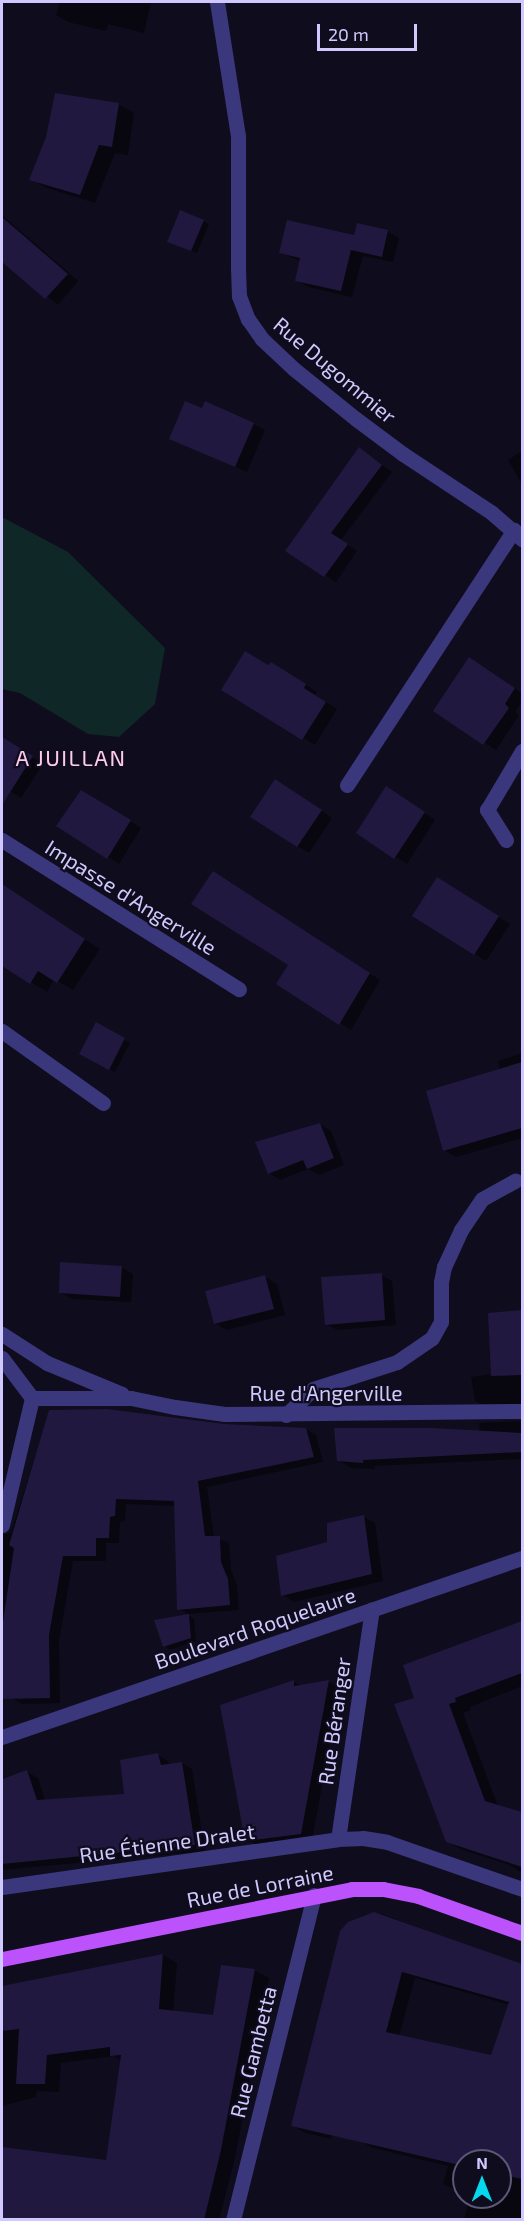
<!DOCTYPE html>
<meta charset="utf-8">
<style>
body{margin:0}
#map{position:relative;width:524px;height:2221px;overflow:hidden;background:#0f0c1d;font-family:"Exo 2",sans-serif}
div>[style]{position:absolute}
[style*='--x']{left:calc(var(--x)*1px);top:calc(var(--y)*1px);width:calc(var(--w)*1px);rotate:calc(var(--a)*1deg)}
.green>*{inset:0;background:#0f2726}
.shadow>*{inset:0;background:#0007}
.building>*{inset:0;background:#20183e}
.minor>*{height:15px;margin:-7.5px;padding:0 7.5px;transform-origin:7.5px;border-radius:7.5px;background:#3a377c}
.major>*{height:15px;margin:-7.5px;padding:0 7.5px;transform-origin:7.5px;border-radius:7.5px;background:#bb52fc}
span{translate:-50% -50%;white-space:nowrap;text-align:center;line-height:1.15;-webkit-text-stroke:4.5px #0f0c1d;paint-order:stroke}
.street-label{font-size:21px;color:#cfc9fe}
.neighbourhood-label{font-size:22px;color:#fecbec;letter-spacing:1.5px}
.frame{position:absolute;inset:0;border:3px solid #cfc9fe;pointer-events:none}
.north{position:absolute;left:452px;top:2149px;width:60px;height:60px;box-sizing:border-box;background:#0f0c1d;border:2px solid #5c5877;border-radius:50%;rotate:0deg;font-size:16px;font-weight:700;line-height:24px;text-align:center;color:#cfc9fe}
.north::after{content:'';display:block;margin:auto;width:21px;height:27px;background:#04d9ef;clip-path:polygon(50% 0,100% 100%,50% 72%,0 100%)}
.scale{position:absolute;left:317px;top:24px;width:100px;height:27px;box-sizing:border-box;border:3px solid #cfc9fe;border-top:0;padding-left:8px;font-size:18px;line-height:21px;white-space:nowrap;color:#cfc9fe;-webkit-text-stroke:4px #0f0c1d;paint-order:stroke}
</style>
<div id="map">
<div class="green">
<i style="clip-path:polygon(2px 517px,68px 552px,165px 648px,155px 704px,119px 737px,88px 734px,20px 693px,2px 689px)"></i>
</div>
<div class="shadow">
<i style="clip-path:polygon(60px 2px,151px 2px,144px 33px,108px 24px,106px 31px,68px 22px,56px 15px)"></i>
<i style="clip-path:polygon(118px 104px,134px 113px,128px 155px,115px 153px,95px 203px,47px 188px,31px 179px)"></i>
<i style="clip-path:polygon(2px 215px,78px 281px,58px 305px,2px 260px)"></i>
<i style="clip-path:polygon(203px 221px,209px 224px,197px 253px,175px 244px)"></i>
<i style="clip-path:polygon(387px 231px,399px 238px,393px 262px,363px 256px,352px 297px,308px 287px,297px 280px,301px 261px,281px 253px)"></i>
<i style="clip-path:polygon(203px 410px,253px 424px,265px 430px,247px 472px,171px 438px)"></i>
<i style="clip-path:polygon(360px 449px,392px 472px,341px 540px,357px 551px,336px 582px,287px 551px)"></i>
<i style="clip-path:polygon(522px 451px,522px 484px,508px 460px)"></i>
<i style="clip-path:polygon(271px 664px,317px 692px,315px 695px,337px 709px,315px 745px,224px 689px)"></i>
<i style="clip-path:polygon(481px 665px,522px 693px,522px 701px,515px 712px,519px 715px,496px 750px,436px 710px)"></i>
<i style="clip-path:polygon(2px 738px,43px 764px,21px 798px,2px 786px)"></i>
<i style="clip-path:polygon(287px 787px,332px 818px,309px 853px,297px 846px)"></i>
<i style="clip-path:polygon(398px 795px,435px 820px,407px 864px,358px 833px)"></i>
<i style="clip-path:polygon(93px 798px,141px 828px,119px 864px,58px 826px)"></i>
<i style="clip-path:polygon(224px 879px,380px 980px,351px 1030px,278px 983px,290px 964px)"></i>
<i style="clip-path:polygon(449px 886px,510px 924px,486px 961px,414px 915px)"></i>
<i style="clip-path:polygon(3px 887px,100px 949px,73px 990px,54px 979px,47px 992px,2px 964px,2px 951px,5px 945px,2px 943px)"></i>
<i style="clip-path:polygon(96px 1024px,130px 1043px,115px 1072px,81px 1053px)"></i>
<i style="clip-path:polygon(522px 1053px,522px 1138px,456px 1157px,444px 1150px,500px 1070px,498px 1061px)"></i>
<i style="clip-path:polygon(320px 1124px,331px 1131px,344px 1165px,319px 1175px,308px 1169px,280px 1180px,269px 1173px)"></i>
<i style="clip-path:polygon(121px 1267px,133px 1274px,131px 1302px,72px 1299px,60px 1292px)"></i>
<i style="clip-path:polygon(381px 1275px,392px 1281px,396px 1325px,337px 1330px,326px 1324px)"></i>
<i style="clip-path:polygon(265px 1277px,277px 1284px,285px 1315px,227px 1330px,215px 1323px)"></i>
<i style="clip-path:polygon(522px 1311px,522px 1408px,488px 1408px,475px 1401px,471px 1377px,492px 1374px,490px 1314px)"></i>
<i style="clip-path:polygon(50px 1412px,223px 1426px,306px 1429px,316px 1435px,323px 1462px,207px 1487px,214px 1537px,229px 1543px,231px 1569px,237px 1586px,239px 1610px,188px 1614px,178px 1609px,176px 1506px,126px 1504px,125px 1521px,120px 1522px,119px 1543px,106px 1543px,106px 1561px,73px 1561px,59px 1641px,60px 1703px,22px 1704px,12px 1698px,23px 1669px,2px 1661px,2px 1511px,4px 1535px,11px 1532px)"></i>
<i style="clip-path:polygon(522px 1421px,522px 1459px,374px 1466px,375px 1469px,351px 1468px,338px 1460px,480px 1432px,479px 1423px)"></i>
<i style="clip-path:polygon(364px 1517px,375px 1523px,383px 1581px,294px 1602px,283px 1595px,328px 1543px)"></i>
<i style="clip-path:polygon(188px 1615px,194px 1619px,196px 1641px,170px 1650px,165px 1646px)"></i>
<i style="clip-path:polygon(522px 1623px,522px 1686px,470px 1707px,471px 1710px,463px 1713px,498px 1806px,522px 1814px,522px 1873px,510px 1865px,462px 1850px,447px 1841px,415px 1699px,404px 1666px)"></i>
<i style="clip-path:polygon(294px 1682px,302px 1686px,329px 1682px,340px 1688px,312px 1840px,258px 1846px,247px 1840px)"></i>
<i style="clip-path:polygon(158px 1755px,168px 1761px,169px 1765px,182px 1763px,192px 1769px,205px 1851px,2px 1870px,2px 1778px,27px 1772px,38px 1778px,45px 1801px,126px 1796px)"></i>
<i style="clip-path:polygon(evenodd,382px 1914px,522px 1966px,522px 2220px,464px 2220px,470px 2197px,500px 2197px,500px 2161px,464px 2161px,464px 2194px,443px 2184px,448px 2166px,373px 2148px,360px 2141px,351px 2058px,331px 2139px,306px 2133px,293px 2126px,349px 1924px,364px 1915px,382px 1914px,415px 1978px,510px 2005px,492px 2057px,399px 2036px,415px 1978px)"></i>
<i style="clip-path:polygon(163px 1955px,177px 1963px,173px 2012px,215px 2017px,254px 1970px,269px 1978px,235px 2158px,219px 2220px,2px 2220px,2px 2149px,107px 2162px,122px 2061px,114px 2056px,61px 2063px,59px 2092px,37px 2091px,36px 2097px,2px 2106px,2px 1988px)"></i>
</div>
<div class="building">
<i style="clip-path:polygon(55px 93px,119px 103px,112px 147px,99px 145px,80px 195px,29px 180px,46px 137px)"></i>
<i style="clip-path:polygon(180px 210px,204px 220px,191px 251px,167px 242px)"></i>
<i style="clip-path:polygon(2px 217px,68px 274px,45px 299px,2px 262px)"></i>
<i style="clip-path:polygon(287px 220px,354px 235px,357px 223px,388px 230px,382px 257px,351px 250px,341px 291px,295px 281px,300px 258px,279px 253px)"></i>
<i style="clip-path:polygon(185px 401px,202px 408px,205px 401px,254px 423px,235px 467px,169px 439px)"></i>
<i style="clip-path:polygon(359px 447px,382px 465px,331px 533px,348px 544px,324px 577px,285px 551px)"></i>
<i style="clip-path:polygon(245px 651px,268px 665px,271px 662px,306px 684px,304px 688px,326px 702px,302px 740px,221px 690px)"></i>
<i style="clip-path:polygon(469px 657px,515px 688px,505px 704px,509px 708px,483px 745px,433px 711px)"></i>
<i style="clip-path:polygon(2px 737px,33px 756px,2px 805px)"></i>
<i style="clip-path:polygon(275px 779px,322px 810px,297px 847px,250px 817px)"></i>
<i style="clip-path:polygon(386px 786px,425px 812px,394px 859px,356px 833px)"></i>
<i style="clip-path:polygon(81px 790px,131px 820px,107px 859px,56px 826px)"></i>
<i style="clip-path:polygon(213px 871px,370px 973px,339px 1025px,276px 984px,288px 965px,191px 904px)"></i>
<i style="clip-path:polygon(437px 877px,499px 916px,474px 955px,412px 916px)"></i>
<i style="clip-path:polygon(2px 884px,85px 939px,57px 983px,38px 971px,30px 984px,2px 966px)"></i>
<i style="clip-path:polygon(96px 1022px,125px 1038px,109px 1070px,79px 1054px)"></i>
<i style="clip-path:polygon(522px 1062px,522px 1128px,443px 1151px,426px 1091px)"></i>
<i style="clip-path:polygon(320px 1123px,334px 1158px,307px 1169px,303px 1160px,268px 1174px,255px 1142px)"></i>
<i style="clip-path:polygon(60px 1262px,122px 1266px,120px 1297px,59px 1293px)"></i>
<i style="clip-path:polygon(382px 1273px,385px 1320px,325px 1325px,321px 1277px)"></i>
<i style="clip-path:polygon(265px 1275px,274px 1309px,214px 1324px,205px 1291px)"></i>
<i style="clip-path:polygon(522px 1310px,522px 1375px,491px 1376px,488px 1313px)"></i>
<i style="clip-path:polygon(107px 1409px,224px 1424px,306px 1428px,314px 1457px,198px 1481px,205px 1536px,220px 1536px,221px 1562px,228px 1579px,230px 1605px,177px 1610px,174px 1501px,116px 1499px,115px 1516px,110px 1517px,109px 1538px,96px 1538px,96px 1556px,63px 1556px,49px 1635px,50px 1698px,2px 1699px,2px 1628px,14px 1548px,9px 1545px,49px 1410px)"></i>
<i style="clip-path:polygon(334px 1428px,433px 1428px,522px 1433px,522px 1452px,363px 1460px,363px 1463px,337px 1461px)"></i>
<i style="clip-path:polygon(364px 1515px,372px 1574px,281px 1596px,276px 1556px,327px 1542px,327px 1523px)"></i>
<i style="clip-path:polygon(189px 1614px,191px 1638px,163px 1647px,154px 1620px)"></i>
<i style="clip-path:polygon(522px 1621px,522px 1673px,455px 1698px,456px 1702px,449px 1704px,485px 1801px,522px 1812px,522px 1867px,446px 1842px,394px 1704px,414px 1698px,403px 1665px)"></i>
<i style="clip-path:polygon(294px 1680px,294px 1686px,329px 1680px,301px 1834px,245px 1841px,220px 1705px)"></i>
<i style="clip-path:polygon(158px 1753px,161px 1765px,182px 1762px,195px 1845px,2px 1864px,2px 1779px,27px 1770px,37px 1800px,124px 1794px,120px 1760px)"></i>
<i style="clip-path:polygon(evenodd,374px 1912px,522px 1964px,522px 2179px,500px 2174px,500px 2161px,464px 2161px,464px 2166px,291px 2126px,340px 1931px,348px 1922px,374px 1912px,402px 1972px,509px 2002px,491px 2055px,386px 2032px,402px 1972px)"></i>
<i style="clip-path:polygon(163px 1954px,159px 2009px,213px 2015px,221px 1965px,255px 1969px,221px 2150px,204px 2220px,2px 2220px,2px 2147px,106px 2160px,121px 2055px,110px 2056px,110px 2047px,47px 2055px,45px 2084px,16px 2084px,19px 2029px,2px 2031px,2px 1986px)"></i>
</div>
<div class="minor">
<i style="--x:217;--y:2;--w:136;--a:81.1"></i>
<i style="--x:238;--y:136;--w:132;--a:90"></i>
<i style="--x:238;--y:268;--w:28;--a:88"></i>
<i style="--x:239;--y:296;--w:25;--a:69"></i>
<i style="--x:248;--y:319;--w:24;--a:55"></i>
<i style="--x:262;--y:339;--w:44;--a:43.2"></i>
<i style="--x:294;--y:369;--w:80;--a:38.9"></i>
<i style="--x:356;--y:419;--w:59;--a:36.7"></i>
<i style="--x:403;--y:454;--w:107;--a:33.5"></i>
<i style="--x:492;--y:513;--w:40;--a:41"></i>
<i style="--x:347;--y:785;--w:305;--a:-56.8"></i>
<i style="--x:2;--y:840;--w:280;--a:32.2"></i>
<i style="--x:506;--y:840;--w:36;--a:-122"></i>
<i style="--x:487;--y:810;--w:69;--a:-59.3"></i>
<i style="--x:2;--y:1031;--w:124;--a:35.5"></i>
<i style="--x:2;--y:1334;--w:54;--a:32.8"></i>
<i style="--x:47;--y:1363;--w:81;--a:22.5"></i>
<i style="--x:2;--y:1358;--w:50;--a:53.1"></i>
<i style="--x:32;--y:1398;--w:99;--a:0"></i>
<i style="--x:131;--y:1398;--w:45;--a:11.6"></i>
<i style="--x:175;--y:1407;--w:50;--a:8"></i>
<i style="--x:225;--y:1414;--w:297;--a:-0.6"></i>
<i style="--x:286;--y:1415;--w:37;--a:-44"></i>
<i style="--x:313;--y:1389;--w:88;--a:-17.8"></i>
<i style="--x:397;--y:1362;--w:42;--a:-34.4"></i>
<i style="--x:432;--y:1338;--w:18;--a:-61"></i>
<i style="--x:441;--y:1322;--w:40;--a:-90"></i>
<i style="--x:441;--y:1282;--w:15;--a:-79"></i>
<i style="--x:444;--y:1267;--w:41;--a:-65.3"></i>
<i style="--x:461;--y:1230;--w:37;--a:-56"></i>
<i style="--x:482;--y:1199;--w:38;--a:-29"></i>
<i style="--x:2;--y:1525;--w:130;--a:-76.7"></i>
<i style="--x:2;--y:1737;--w:550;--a:-19"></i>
<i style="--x:338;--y:1839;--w:232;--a:-81.6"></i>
<i style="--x:2;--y:1887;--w:339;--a:-8.1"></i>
<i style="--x:338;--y:1839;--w:25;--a:-2"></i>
<i style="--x:363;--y:1838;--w:24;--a:9"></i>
<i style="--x:387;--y:1842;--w:143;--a:19.2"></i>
<i style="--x:233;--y:2220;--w:335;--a:-76"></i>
</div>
<div class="major">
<i style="--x:2;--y:1959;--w:357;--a:-11.3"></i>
<i style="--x:352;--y:1889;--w:31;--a:0"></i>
<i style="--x:383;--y:1889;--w:36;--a:11"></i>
<i style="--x:418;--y:1896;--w:110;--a:19.6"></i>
</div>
<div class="street-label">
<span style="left:335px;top:370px;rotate:40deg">Rue Dugommier</span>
<span style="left:131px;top:897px;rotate:32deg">Impasse d'Angerville</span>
<span style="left:326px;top:1393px">Rue d'Angerville</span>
<span style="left:255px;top:1628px;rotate:-19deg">Boulevard Roquelaure</span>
<span style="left:334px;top:1721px;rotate:-82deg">Rue Béranger</span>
<span style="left:167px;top:1843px;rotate:-8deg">Rue Étienne Dralet</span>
<span style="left:260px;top:1886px;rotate:-11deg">Rue de Lorraine</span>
<span style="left:253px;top:2052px;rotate:-76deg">Rue Gambetta</span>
</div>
<div class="neighbourhood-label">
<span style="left:71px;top:758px">A JUILLAN</span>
</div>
<div class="frame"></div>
<div class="north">N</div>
<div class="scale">20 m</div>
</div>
